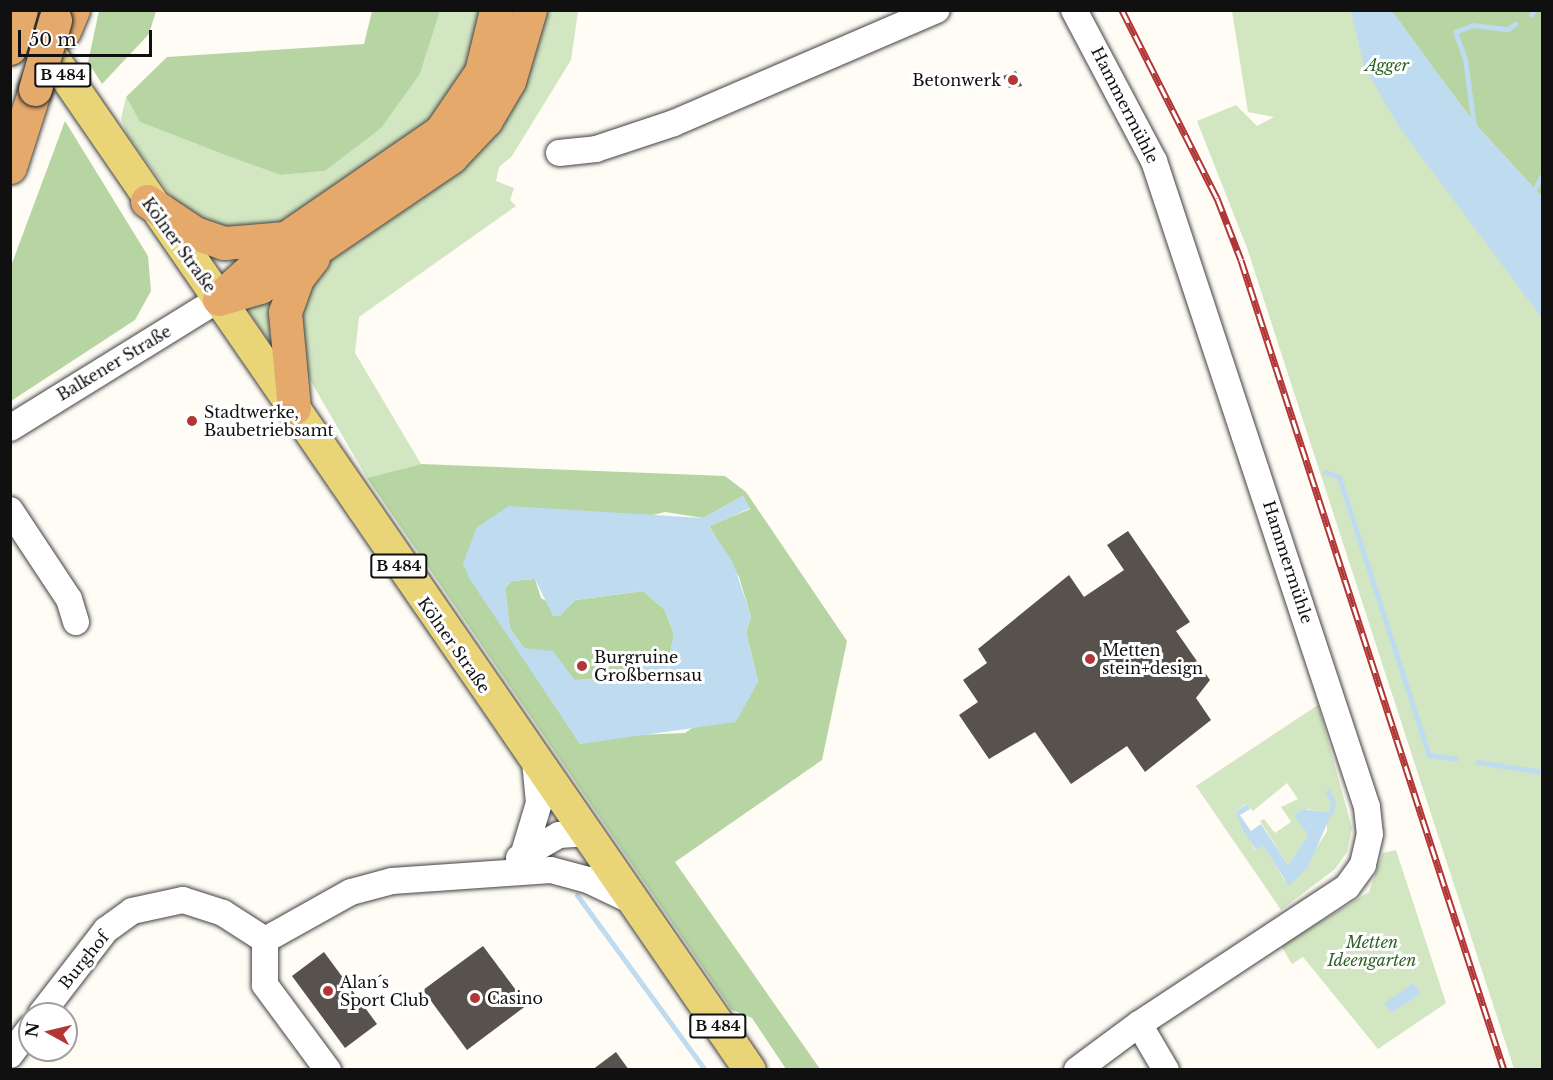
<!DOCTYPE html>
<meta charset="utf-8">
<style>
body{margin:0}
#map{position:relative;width:1553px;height:1080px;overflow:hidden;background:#fefcf5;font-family:"Libre Baskerville",serif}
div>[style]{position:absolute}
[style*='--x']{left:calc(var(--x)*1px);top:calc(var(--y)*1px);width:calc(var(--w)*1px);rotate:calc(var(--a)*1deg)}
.green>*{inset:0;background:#d2e6c1}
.forest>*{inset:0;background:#b6d5a2}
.water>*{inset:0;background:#bedbf0}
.stream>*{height:5px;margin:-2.5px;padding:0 2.5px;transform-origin:2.5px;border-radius:2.5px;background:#bedbf0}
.building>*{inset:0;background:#58524e}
.roads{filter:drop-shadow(0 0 2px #434343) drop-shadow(0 0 2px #434343)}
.minor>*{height:26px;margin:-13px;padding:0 13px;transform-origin:13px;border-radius:13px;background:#fff}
.major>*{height:32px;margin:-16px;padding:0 16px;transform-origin:16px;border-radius:16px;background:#ead478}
.highway>*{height:33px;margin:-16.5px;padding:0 16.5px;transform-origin:16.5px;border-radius:16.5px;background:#e5a96c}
.rail>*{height:7px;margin-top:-3.5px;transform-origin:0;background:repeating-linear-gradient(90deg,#fff 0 14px,#b23636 0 28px);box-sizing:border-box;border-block:2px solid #b23636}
.bridges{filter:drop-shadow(0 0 2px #212121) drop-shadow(0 0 2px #212121)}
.highway-bridge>*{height:33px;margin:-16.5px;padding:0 16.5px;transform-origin:16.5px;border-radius:16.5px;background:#e5a96c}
.dots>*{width:16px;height:16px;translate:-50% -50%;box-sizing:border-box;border:3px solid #fff;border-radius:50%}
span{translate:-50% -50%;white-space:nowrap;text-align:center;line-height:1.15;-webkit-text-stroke:6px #fff;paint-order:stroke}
.shield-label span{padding:2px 4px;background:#fff;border:2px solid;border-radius:4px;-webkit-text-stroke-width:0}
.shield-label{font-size:15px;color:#101010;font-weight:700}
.park-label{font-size:16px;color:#306226;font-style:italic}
.poi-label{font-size:16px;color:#101010}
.right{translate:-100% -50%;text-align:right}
.left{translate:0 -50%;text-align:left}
.street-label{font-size:16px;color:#101010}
.frame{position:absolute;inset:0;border:12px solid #101010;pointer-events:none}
.north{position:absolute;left:18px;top:1002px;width:60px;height:60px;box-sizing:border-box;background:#fff;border:2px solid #9f9f9f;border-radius:50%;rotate:278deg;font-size:16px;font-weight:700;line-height:24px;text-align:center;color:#101010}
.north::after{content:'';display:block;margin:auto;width:21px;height:27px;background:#b23636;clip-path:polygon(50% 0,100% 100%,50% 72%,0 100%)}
.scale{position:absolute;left:18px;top:30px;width:134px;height:27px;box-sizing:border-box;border:3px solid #101010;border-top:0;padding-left:8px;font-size:18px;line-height:21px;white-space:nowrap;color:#101010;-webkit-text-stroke:4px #fff;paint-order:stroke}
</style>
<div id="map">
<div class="green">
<i style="clip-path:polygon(440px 11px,484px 11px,474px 58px,430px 123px,290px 224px,248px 237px,183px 213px,127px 134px,121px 119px,126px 97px,140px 122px,225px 155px,280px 175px,325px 171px,381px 127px,420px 74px)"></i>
<i style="clip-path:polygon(543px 11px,578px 11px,571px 60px,512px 156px,499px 167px,496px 181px,514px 188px,510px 200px,516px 206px,359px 317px,355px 353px,421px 464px,367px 478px,306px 373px,292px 323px,306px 283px)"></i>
<i style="clip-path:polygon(1232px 11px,1425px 11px,1415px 38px,1542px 226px,1542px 1069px,1514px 1069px,1247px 248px,1197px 121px,1236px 105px,1257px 126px,1274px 117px,1248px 112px)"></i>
<i style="clip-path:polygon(283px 282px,275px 350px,246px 307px)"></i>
<i style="clip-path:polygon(evenodd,1318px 705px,1352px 828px,1347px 852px,1335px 869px,1281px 910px,1196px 786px,1318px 705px,1287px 783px,1298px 799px,1281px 807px,1291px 822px,1275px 833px,1264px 819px,1260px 821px,1288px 865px,1308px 835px,1295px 815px,1308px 809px,1327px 813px,1327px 831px,1310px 858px,1285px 881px,1263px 845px,1255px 850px,1236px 812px,1246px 804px,1253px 811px,1287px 783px)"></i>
<i style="clip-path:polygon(evenodd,1396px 850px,1446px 1003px,1378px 1049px,1303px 957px,1292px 964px,1281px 946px,1369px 892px,1383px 853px,1396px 850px,1413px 983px,1420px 994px,1391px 1013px,1385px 1003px,1413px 983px)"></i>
</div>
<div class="forest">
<i style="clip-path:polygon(99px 11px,156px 11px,149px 34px,102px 84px,88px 62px)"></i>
<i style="clip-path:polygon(372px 11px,440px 11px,420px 74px,381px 128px,325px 171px,280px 175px,225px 155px,140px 122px,126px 97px,167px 57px,364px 44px)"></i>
<i style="clip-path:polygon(1392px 11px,1542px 11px,1542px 197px,1474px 123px)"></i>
<i style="clip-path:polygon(65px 121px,148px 256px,151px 291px,135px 320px,11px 401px,11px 266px)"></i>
<i style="clip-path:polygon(evenodd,421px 464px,725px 476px,746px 492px,847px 641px,822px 760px,675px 862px,820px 1069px,786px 1069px,752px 1018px,732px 1010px,367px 478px,421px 464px,743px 496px,750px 509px,709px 526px,739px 577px,751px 617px,746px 632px,758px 682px,685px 733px,611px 736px,580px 744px,463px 563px,665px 512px,703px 518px,743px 496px)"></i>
<i style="clip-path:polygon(535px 579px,541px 598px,563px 612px,575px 600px,643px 591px,665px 610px,674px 634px,669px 658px,657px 666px,640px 663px,610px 679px,574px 680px,557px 657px,524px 648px,510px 629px,505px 588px,512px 581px)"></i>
</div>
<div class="water">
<i style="clip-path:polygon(1351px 11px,1392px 11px,1474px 123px,1542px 197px,1542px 318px,1399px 127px,1364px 66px)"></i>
<i style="clip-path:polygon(evenodd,743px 496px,750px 508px,709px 527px,733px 562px,751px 617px,746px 632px,758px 682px,736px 722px,580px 744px,469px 578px,463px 563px,477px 527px,509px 506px,703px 518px,743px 496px,535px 579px,553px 616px,560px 616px,575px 600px,643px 591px,665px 610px,674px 634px,669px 658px,656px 666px,640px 663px,610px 679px,574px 680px,553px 651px,524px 648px,510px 629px,505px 588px,512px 581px,535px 579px)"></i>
<i style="clip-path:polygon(1247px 804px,1250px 809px,1240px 815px,1251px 831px,1261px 824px,1288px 865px,1308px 835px,1294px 815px,1303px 809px,1332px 813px,1308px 867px,1289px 886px,1263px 846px,1256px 850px,1242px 828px,1236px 812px)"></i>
<i style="clip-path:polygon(1413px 983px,1421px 994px,1391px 1013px,1384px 1003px)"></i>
</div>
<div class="stream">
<i style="--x:1531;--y:14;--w:6;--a:-45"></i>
<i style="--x:1474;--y:126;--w:68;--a:-97.7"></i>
<i style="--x:1465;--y:59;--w:29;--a:-110"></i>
<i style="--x:1455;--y:32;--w:19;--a:-21"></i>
<i style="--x:1473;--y:25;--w:35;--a:7"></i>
<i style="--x:1508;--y:29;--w:9;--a:-36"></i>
<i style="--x:1532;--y:194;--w:21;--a:-62"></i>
<i style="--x:1325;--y:472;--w:15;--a:20"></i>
<i style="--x:1339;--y:477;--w:292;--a:72.1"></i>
<i style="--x:1429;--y:755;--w:27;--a:8"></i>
<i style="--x:1477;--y:762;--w:66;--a:8.7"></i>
<i style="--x:1328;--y:792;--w:11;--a:63"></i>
<i style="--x:1333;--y:802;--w:10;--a:101"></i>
<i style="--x:577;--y:895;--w:217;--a:53.8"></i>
</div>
<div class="building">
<i style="clip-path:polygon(1016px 71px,1022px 86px,1009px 88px,1003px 76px)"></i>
<i style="clip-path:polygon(1128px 531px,1190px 622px,1176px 631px,1210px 680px,1196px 698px,1211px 720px,1145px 772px,1127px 746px,1071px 784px,1035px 732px,989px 759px,959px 715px,978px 702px,963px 680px,987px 663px,978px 649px,1069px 575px,1084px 597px,1124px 570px,1107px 545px)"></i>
<i style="clip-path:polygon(483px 946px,527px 1005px,467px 1050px,423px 990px)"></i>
<i style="clip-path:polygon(324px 952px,377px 1024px,345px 1048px,292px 976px)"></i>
<i style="clip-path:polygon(616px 1052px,629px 1070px,592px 1070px)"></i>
</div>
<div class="roads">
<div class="minor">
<i style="--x:1074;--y:10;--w:171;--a:62.1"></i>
<i style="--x:1154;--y:161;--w:680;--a:71.75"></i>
<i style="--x:1367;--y:807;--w:27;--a:84"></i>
<i style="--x:1370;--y:834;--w:32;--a:103"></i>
<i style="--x:1363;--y:865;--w:27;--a:126"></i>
<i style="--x:1347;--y:887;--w:249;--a:146.6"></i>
<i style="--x:559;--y:153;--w:37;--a:-6"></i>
<i style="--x:596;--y:149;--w:82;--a:-18.4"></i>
<i style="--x:674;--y:123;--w:286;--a:-23.3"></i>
<i style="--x:10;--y:428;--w:246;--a:-31.7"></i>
<i style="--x:10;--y:510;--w:107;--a:56.5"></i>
<i style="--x:69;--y:599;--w:24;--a:73"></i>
<i style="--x:523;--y:856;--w:55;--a:-73.2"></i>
<i style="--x:539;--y:803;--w:42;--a:-95.4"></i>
<i style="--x:519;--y:858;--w:46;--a:-29.9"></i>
<i style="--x:559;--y:835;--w:26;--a:-4"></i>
<i style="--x:265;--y:940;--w:98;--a:-29.2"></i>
<i style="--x:351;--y:892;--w:42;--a:-15"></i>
<i style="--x:392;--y:881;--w:159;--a:-4"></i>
<i style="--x:551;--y:870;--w:38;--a:15"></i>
<i style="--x:588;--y:880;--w:49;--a:25.5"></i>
<i style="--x:41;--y:1014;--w:106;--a:-52.3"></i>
<i style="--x:106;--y:930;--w:32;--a:-36"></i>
<i style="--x:132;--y:911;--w:52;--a:-12.2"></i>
<i style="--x:183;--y:900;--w:42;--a:18"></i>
<i style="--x:223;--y:913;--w:50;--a:32.7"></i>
<i style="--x:265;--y:940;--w:45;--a:90"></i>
<i style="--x:265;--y:985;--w:106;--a:53.5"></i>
<i style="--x:10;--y:1055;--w:34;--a:-53"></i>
<i style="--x:1077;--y:1070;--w:77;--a:-36.6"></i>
<i style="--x:1139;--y:1024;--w:53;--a:59.6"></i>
</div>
<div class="major">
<i style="--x:20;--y:10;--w:1287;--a:55.45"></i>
</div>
<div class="highway">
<i style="--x:64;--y:31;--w:23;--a:-67"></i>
<i style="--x:10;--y:167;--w:82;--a:-72.2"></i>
<i style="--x:147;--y:201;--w:58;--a:33.7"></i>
<i style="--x:195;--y:233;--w:31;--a:19"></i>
<i style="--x:224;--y:243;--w:61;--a:-4.7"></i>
<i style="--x:227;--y:291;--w:81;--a:-42"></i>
<i style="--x:287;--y:237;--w:186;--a:-34.5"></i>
<i style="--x:440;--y:132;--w:73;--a:-55.7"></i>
<i style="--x:481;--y:72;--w:64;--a:-76.4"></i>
<i style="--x:219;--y:299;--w:43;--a:-16.3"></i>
<i style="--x:260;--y:287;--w:231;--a:-34.2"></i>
<i style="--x:451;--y:157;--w:51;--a:-46.6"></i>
<i style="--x:486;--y:120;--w:45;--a:-59.5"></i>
<i style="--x:509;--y:81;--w:74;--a:-73.5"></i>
<i style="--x:294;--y:408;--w:96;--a:-95.4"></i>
<i style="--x:285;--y:312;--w:37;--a:-70"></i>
<i style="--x:298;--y:277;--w:24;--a:-52"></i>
</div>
</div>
<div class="rail">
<i style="--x:1122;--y:10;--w:211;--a:63.2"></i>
<i style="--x:1217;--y:198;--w:66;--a:68.8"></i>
<i style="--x:1241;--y:260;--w:852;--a:72.01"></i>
</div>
<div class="bridges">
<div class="highway-bridge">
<i style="--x:10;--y:48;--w:40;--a:-74"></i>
<i style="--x:35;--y:89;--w:72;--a:-73.8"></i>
</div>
</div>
<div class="dots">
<i style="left:1013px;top:80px;background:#b23636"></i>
<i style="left:192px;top:421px;background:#b23636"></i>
<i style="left:1090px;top:659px;background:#b23636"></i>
<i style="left:582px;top:666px;background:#b23636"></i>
<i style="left:328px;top:991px;background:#b23636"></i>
<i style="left:475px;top:998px;background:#b23636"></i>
</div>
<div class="shield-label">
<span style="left:63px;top:75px">B 484</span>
<span style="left:399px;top:566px">B 484</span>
<span style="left:718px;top:1026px">B 484</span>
</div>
<div class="park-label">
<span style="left:1387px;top:65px">Agger</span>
<span style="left:1372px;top:951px">Metten<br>Ideengarten</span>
</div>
<div class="poi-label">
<span class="right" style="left:1001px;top:80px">Betonwerk</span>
<span class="left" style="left:204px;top:421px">Stadtwerke,<br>Baubetriebsamt</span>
<span class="left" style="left:1102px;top:659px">Metten<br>stein+design</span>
<span class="left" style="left:594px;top:666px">Burgruine<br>Großbernsau</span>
<span class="left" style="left:340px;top:991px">Alan´s<br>Sport Club</span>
<span class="left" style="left:487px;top:998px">Casino</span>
</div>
<div class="street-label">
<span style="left:1125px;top:105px;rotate:63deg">Hammermühle</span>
<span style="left:179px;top:245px;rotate:54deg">Kölner Straße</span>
<span style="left:114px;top:363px;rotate:-31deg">Balkener Straße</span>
<span style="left:1288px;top:562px;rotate:72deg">Hammermühle</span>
<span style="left:454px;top:645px;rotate:55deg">Kölner Straße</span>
<span style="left:84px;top:960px;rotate:-51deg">Burghof</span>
</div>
<div class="frame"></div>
<div class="north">N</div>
<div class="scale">50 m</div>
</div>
